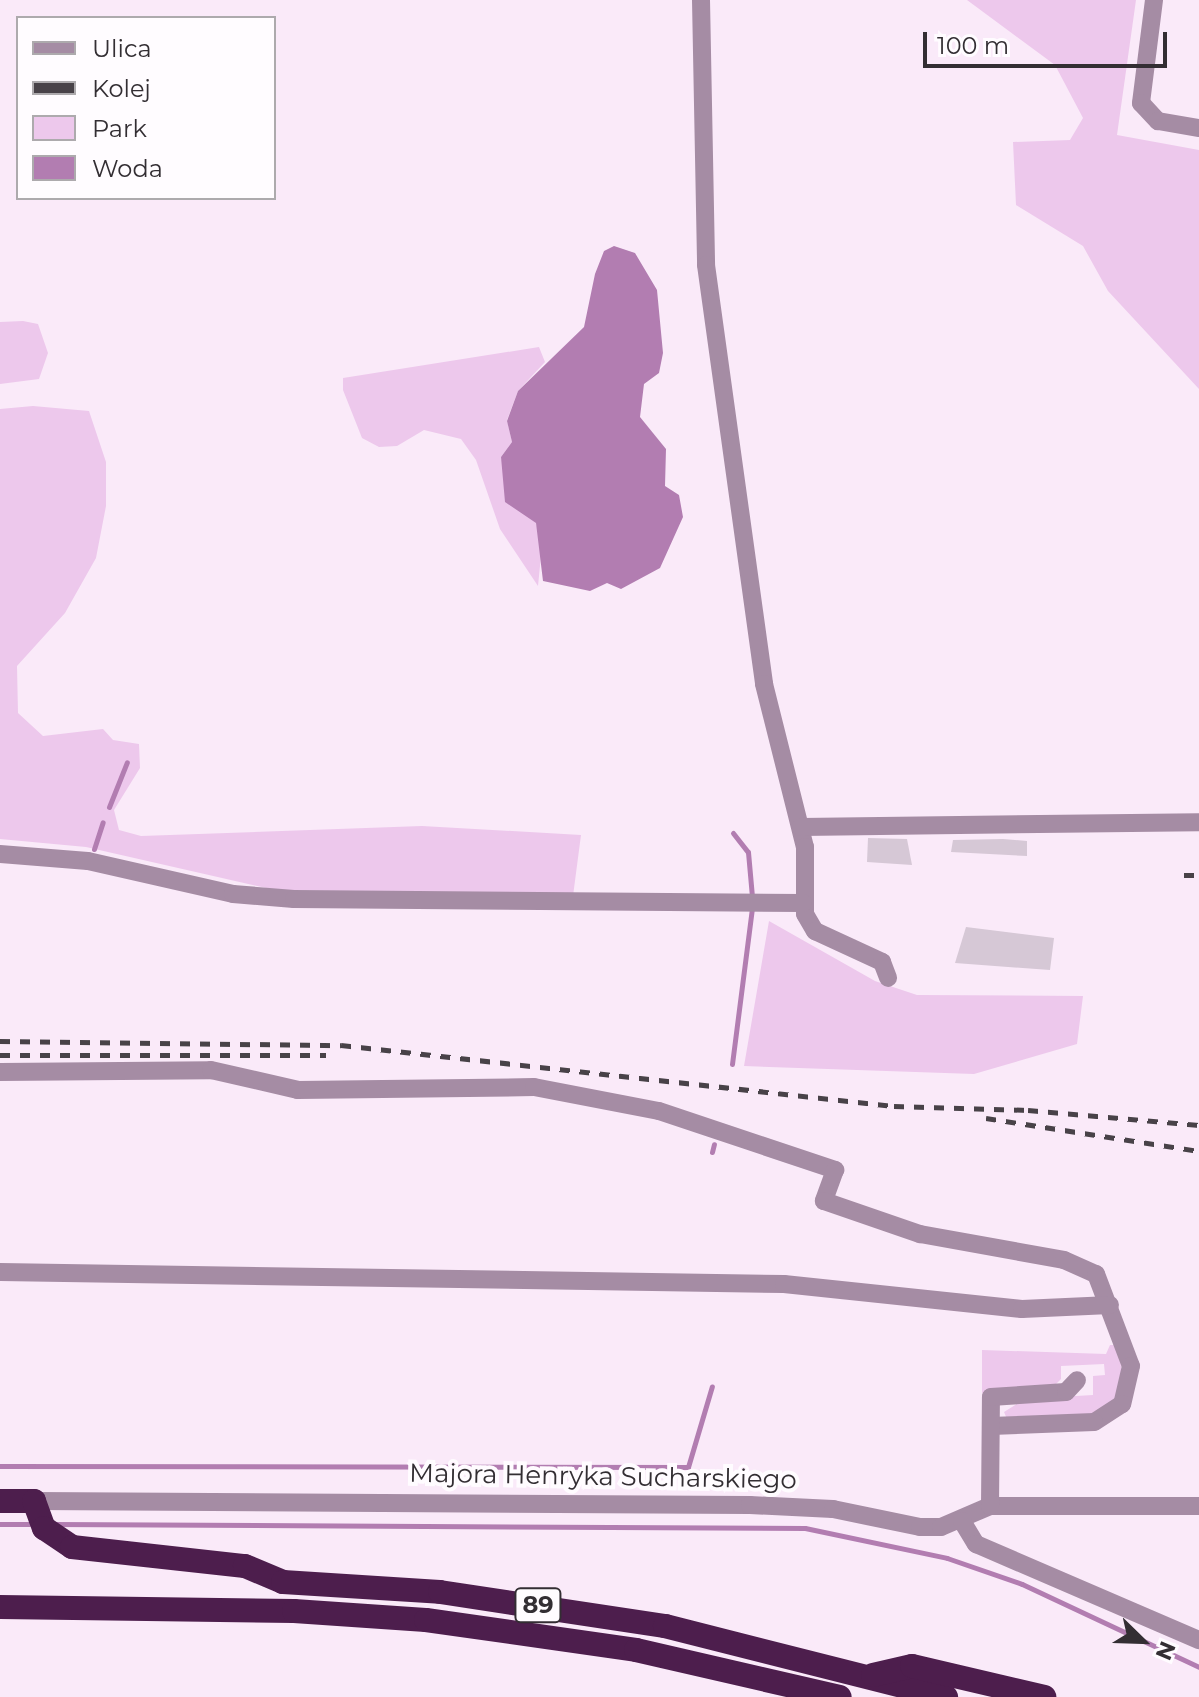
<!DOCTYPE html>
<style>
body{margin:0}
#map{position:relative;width:1199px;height:1697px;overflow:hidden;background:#faeaf9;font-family:Montserrat,sans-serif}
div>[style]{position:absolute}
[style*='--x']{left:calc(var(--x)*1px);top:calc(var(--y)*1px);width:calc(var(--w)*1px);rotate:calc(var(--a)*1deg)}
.green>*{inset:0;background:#edc8ec}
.water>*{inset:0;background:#b27db1}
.stream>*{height:5px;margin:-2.5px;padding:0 2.5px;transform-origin:2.5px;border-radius:2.5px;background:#b27db1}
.building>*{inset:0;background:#d6c8d6}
.minor>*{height:18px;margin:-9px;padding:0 9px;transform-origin:9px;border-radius:9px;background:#a58ca4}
.highway>*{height:24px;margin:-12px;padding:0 12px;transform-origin:12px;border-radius:12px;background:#4d1e4d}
.rail>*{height:5px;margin-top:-2.5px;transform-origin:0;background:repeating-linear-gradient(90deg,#484248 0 10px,transparent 0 20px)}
span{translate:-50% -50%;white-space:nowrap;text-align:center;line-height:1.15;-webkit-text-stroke:8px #fffcff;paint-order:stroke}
.shield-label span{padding:2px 6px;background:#fffcff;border:2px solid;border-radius:6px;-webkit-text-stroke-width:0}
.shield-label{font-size:24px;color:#332e33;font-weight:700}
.street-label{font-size:26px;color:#332e33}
.legend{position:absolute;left:16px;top:16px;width:260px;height:184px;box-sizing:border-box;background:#fffcff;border:2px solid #adaaad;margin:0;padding:10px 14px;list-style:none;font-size:24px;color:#332e33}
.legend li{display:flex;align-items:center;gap:16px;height:40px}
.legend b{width:40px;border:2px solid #adaaad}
.north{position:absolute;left:1103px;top:1601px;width:80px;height:80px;-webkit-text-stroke:6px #fffcff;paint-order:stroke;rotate:113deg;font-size:22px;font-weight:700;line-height:32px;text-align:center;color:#332e33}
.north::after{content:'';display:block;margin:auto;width:28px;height:36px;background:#332e33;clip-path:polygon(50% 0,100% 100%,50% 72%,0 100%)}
.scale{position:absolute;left:923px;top:32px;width:244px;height:36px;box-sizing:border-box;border:4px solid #332e33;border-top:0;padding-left:10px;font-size:24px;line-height:28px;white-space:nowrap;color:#332e33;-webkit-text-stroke:6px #fffcff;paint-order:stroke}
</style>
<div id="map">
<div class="green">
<i style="clip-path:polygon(967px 0,1136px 0,1117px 135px,1199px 150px,1199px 389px,1108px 291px,1083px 246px,1016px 205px,1013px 142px,1070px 140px,1083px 118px,1055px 65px)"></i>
<i style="clip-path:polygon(23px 321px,38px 324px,48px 353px,39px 379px,0 384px,0 322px)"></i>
<i style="clip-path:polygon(539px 347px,545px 362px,518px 391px,507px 420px,512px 442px,501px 457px,508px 484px,536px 523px,542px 546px,538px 586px,500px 529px,476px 460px,461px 439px,424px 430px,397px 446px,379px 447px,362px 438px,343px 390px,343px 378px)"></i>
<i style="clip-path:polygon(33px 406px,89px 411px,106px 462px,106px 506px,96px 558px,65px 613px,17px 666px,18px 713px,43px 736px,103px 729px,113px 740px,139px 744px,140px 768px,114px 810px,119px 830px,141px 836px,422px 826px,581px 835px,573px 896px,275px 890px,86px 847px,0 839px,0 409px)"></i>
<i style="clip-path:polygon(769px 921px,875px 981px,917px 995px,1083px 996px,1077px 1044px,974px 1074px,744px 1066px)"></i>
<i style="clip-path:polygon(1110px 1345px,1119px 1345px,1123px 1389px,1102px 1413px,1007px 1419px,1004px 1412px,1025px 1399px,1093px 1395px,1093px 1376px,1105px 1375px,1104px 1364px,1061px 1366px,1061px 1379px,1051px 1389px,982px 1393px,982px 1350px,1106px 1354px)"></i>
</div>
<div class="water">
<i style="clip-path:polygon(614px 246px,635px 253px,657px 290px,663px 353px,659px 373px,644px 384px,640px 417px,666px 449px,665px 486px,679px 495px,683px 517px,660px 568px,621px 589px,607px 583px,590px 591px,543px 581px,536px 523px,505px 502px,501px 457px,512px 442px,507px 421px,518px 391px,584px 327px,595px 274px,604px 251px)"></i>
</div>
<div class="stream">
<i style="--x:109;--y:807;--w:48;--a:-68.2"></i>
<i style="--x:733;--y:833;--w:24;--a:52"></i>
<i style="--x:748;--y:852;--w:45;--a:84.9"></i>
<i style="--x:94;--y:849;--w:28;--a:-72"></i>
<i style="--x:732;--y:1064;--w:158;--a:-82.7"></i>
<i style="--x:712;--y:1152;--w:8;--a:-76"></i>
<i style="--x:0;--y:1466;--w:688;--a:0.08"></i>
<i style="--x:688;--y:1467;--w:84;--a:-73.5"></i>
<i style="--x:0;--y:1524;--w:29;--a:0"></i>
<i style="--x:53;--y:1524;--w:752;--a:0.3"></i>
<i style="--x:805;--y:1528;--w:145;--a:11.9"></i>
<i style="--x:947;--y:1558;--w:79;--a:19.1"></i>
<i style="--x:1022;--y:1584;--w:195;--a:25.1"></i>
</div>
<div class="building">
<i style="clip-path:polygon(868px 838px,907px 839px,912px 865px,867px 862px)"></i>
<i style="clip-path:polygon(1003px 839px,1027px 841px,1027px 856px,951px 852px,953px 840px)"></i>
<i style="clip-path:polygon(966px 927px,1054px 938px,1050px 970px,955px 963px)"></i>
</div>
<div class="minor">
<i style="--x:701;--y:0;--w:265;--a:88.9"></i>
<i style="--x:706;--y:265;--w:423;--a:82.1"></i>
<i style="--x:764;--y:684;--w:168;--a:75.9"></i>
<i style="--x:805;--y:847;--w:67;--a:90"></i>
<i style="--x:805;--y:914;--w:20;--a:60"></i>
<i style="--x:815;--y:931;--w:74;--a:24.8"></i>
<i style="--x:882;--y:962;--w:17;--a:69"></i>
<i style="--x:1154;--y:0;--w:104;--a:97.2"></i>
<i style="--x:1141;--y:103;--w:25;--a:47"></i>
<i style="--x:1158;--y:121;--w:42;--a:9.7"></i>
<i style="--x:801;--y:827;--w:398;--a:-0.7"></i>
<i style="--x:0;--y:854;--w:88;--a:4.5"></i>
<i style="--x:88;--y:861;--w:149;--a:12.8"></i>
<i style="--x:233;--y:894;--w:61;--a:4.7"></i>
<i style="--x:294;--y:899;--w:509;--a:0.45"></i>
<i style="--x:0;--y:1072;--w:211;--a:-0.5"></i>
<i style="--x:211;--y:1070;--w:89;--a:12.9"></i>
<i style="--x:298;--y:1090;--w:236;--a:-0.7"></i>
<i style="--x:534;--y:1087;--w:127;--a:10.9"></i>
<i style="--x:659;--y:1111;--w:186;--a:18.5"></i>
<i style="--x:835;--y:1170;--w:33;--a:110"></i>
<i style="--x:824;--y:1201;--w:102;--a:19"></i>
<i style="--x:920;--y:1234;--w:146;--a:10.2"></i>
<i style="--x:1064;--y:1260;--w:35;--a:24"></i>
<i style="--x:1096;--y:1274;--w:98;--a:69.2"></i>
<i style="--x:1131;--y:1366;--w:39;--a:103"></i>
<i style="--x:1122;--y:1404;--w:33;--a:147"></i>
<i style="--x:1094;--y:1422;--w:103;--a:177.8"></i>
<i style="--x:0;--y:1272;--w:784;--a:0.88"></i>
<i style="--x:784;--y:1284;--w:239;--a:6"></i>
<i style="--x:1022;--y:1309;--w:88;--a:-2.6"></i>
<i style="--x:34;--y:1501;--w:716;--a:0.32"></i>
<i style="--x:750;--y:1505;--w:83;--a:2.8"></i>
<i style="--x:833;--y:1509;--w:89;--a:11.7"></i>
<i style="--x:920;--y:1527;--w:21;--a:0"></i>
<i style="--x:941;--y:1527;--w:53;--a:-23.2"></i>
<i style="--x:990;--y:1506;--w:209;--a:0"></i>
<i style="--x:990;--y:1506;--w:109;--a:-89.5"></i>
<i style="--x:991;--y:1397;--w:75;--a:-3.8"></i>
<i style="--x:1066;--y:1392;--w:16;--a:-47"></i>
<i style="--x:962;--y:1521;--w:27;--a:59"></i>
<i style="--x:976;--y:1544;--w:243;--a:23.3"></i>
</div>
<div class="highway">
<i style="--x:0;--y:1501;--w:34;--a:0"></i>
<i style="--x:34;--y:1501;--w:29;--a:70"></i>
<i style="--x:44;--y:1528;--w:34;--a:34"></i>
<i style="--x:72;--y:1547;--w:174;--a:6.3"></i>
<i style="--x:245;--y:1566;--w:41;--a:22.8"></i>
<i style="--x:283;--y:1582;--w:157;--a:3.6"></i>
<i style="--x:440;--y:1592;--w:228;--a:8.6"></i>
<i style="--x:665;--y:1626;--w:290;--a:14.2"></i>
<i style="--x:0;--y:1607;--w:294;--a:0.8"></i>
<i style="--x:294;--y:1611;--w:132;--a:3.9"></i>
<i style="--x:426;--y:1620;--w:212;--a:8.1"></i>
<i style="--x:636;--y:1650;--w:209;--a:13"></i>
<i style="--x:873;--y:1675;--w:40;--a:-13"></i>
<i style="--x:912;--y:1666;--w:136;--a:13.2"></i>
</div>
<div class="rail">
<i style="--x:1184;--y:875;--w:15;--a:0"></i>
<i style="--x:0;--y:1041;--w:341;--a:0.7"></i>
<i style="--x:341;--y:1045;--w:556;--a:6.29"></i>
<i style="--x:894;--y:1106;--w:134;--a:1.7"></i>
<i style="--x:1028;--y:1110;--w:172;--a:5"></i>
<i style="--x:0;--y:1055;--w:326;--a:0"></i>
<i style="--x:986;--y:1118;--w:216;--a:8.8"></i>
</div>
<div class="shield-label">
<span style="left:538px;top:1605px">89</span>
</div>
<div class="street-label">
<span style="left:603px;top:1477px;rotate:1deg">Majora Henryka Sucharskiego</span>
</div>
<ul class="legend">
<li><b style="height:10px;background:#a58ca4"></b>Ulica</li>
<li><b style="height:10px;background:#484248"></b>Kolej</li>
<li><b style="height:22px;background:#edc8ec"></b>Park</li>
<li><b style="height:22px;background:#b27db1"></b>Woda</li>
</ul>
<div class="north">N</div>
<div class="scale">100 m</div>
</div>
